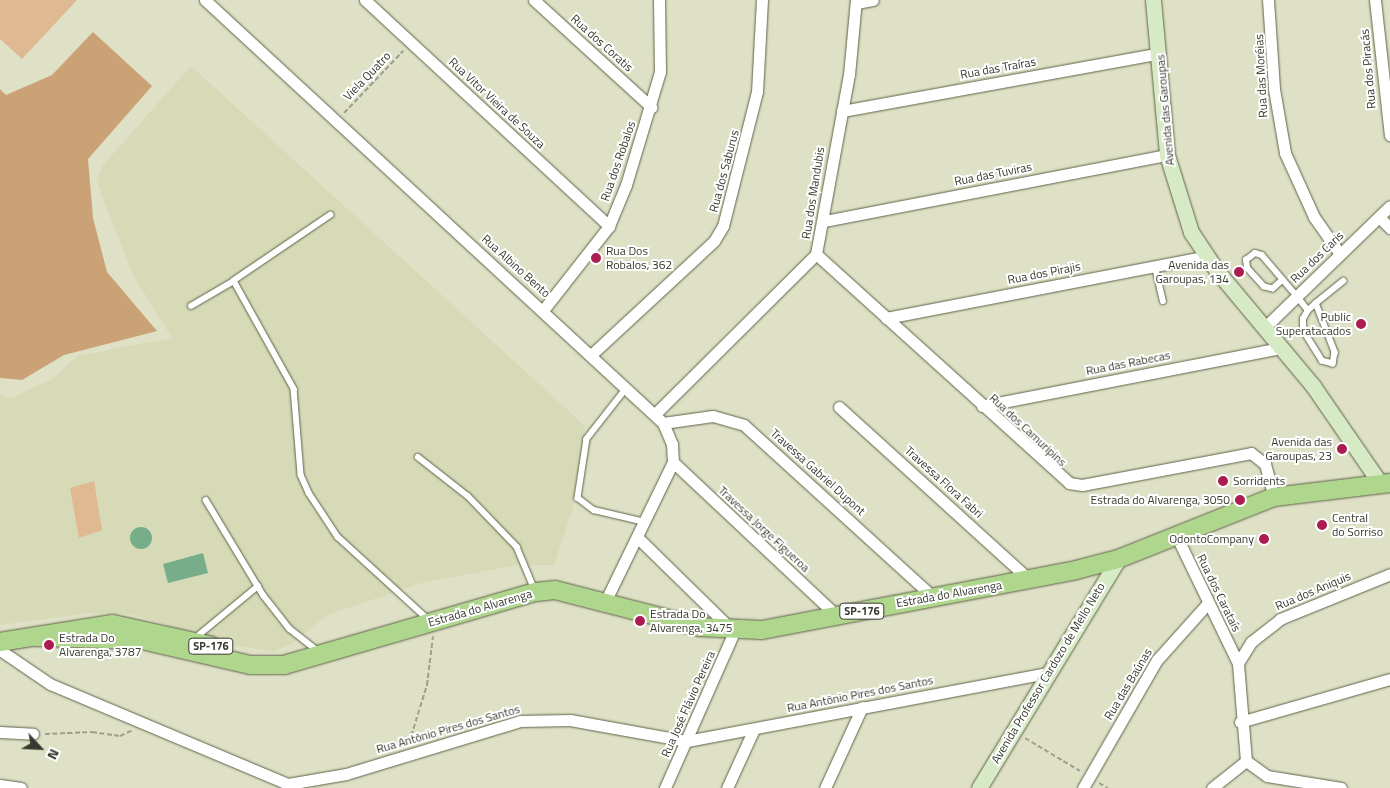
<!DOCTYPE html>
<meta charset="utf-8">
<style>
body{margin:0}
#map{position:relative;width:1390px;height:788px;overflow:hidden;background:#dee1c5;font-family:"Titillium Web",sans-serif}
div>[style]{position:absolute}
[style*='--x']{left:calc(var(--x)*1px);top:calc(var(--y)*1px);width:calc(var(--w)*1px);rotate:calc(var(--a)*1deg)}
.built>*{inset:0;background:#d6dab6}
.green>*{inset:0;background:#deb991}
.forest>*{inset:0;background:#cba275}
.water>*{inset:0;background:#77ad89}
.round{border-radius:50%}
.path>*{height:2px;margin-top:-1px;transform-origin:0;background:repeating-linear-gradient(90deg,#9d9f8a 0 5px,transparent 0 7.5px)}
.roads{filter:drop-shadow(0 0 1px #60624a) drop-shadow(0 0 1px #60624a)}
.lane>*{height:5.5px;margin:-2.75px;padding:0 2.75px;transform-origin:2.75px;border-radius:2.75px;background:#fff}
.street>*{height:11px;margin:-5.5px;padding:0 5.5px;transform-origin:5.5px;border-radius:5.5px;background:#fff}
.secondary>*{height:15px;margin:-7.5px;padding:0 7.5px;transform-origin:7.5px;border-radius:7.5px;background:#d6eac6}
.primary>*{height:18px;margin:-9px;padding:0 9px;transform-origin:9px;border-radius:9px;background:#aed68c}
.dots>*{width:14px;height:14px;translate:-50% -50%;box-sizing:border-box;border:2px solid #fff;border-radius:50%}
span{translate:-50% -50%;white-space:nowrap;text-align:center;line-height:1.15;-webkit-text-stroke:4px #fff;paint-order:stroke}
.shield-label span{padding:1px 4px;background:#fff;border:1px solid;border-radius:4px;-webkit-text-stroke-width:0}
.shield-label{font-size:11px;color:#38392e;font-weight:700}
.street-label{font-size:12px;color:#38392e}
.poi-label{font-size:12px;color:#38392e}
.left{translate:0 -50%;text-align:left}
.right{translate:-100% -50%;text-align:right}
.north{position:absolute;left:15px;top:723px;width:50px;height:50px;-webkit-text-stroke:4px #fff;paint-order:stroke;rotate:115deg;font-size:14px;font-weight:700;line-height:20px;text-align:center;color:#38392e}
.north::after{content:'';display:block;margin:auto;width:18px;height:22px;background:#38392e;clip-path:polygon(50% 0,100% 100%,50% 72%,0 100%)}
</style>
<div id="map">
<div class="built">
<i style="clip-path:polygon(191px 66px,585px 426px,573px 507px,554px 565px,517px 565px,417px 584px,328px 615px,291px 644px,274px 651px,232px 645px,130px 614px,87px 613px,0 625px,0 394px,11px 398px,53px 379px,77px 356px,172px 338px,132px 273px,97px 182px,103px 165px)"></i>
</div>
<div class="green">
<i style="clip-path:polygon(0 0,77px 0,22px 59px,0 39px)"></i>
<i style="clip-path:polygon(94px 481px,102px 530px,79px 538px,70px 488px)"></i>
</div>
<div class="forest">
<i style="clip-path:polygon(93px 32px,152px 86px,88px 159px,93px 218px,107px 272px,157px 331px,64px 355px,22px 380px,0 378px,0 89px,6px 95px,52px 75px)"></i>
</div>
<div class="water">
<i class="round" style="left:130px;top:527px;width:22px;height:22px"></i>
<i style="clip-path:polygon(203px 553px,208px 573px,168px 583px,163px 564px)"></i>
</div>
<div class="path">
<i style="--x:344;--y:113;--w:86;--a:-46.4"></i>
<i style="--x:45;--y:734;--w:47;--a:-2.4"></i>
<i style="--x:92;--y:732;--w:28;--a:8"></i>
<i style="--x:120;--y:736;--w:14;--a:-25"></i>
<i style="--x:1025;--y:738;--w:64;--a:31"></i>
<i style="--x:409;--y:743;--w:61;--a:-72.8"></i>
<i style="--x:427;--y:685;--w:49;--a:-83"></i>
<i style="--x:1099;--y:783;--w:10;--a:29"></i>
</div>
<div class="roads">
<div class="lane">
<i style="--x:331;--y:215;--w:117;--a:145.8"></i>
<i style="--x:234;--y:281;--w:124;--a:60.9"></i>
<i style="--x:294;--y:389;--w:86;--a:85.3"></i>
<i style="--x:301;--y:475;--w:20;--a:66"></i>
<i style="--x:309;--y:493;--w:53;--a:56.6"></i>
<i style="--x:338;--y:537;--w:123;--a:42.4"></i>
<i style="--x:1155;--y:265;--w:37;--a:77"></i>
<i style="--x:1283;--y:280;--w:13;--a:138"></i>
<i style="--x:1273;--y:289;--w:9;--a:-167"></i>
<i style="--x:1264;--y:287;--w:25;--a:-132"></i>
<i style="--x:1247;--y:268;--w:8;--a:-97"></i>
<i style="--x:1246;--y:260;--w:11;--a:-38"></i>
<i style="--x:1255;--y:253;--w:7;--a:16"></i>
<i style="--x:1262;--y:255;--w:54;--a:49.5"></i>
<i style="--x:1297;--y:296;--w:18;--a:52"></i>
<i style="--x:1316;--y:303;--w:53;--a:68.8"></i>
<i style="--x:1335;--y:352;--w:12;--a:99"></i>
<i style="--x:1333;--y:364;--w:11;--a:-165"></i>
<i style="--x:1322;--y:361;--w:36;--a:-122"></i>
<i style="--x:1303;--y:331;--w:12;--a:-90"></i>
<i style="--x:1303;--y:319;--w:10;--a:-61"></i>
<i style="--x:1308;--y:310;--w:11;--a:-41"></i>
<i style="--x:1316;--y:303;--w:35;--a:-39"></i>
<i style="--x:191;--y:306;--w:50;--a:-30.2"></i>
<i style="--x:627;--y:388;--w:65;--a:128.1"></i>
<i style="--x:587;--y:439;--w:60;--a:98.7"></i>
<i style="--x:578;--y:498;--w:20;--a:37"></i>
<i style="--x:594;--y:510;--w:52;--a:13.2"></i>
<i style="--x:418;--y:457;--w:63;--a:38"></i>
<i style="--x:468;--y:496;--w:71;--a:46.1"></i>
<i style="--x:517;--y:547;--w:47;--a:67.3"></i>
<i style="--x:206;--y:500;--w:112;--a:58.9"></i>
<i style="--x:264;--y:596;--w:42;--a:51.8"></i>
<i style="--x:290;--y:629;--w:31;--a:38"></i>
<i style="--x:194;--y:639;--w:83;--a:-39.6"></i>
</div>
<div class="street">
<i style="--x:205;--y:0;--w:623;--a:42.72"></i>
<i style="--x:663;--y:423;--w:23;--a:67"></i>
<i style="--x:672;--y:444;--w:18;--a:87"></i>
<i style="--x:673;--y:462;--w:153;--a:115.9"></i>
<i style="--x:365;--y:0;--w:333;--a:42.8"></i>
<i style="--x:534;--y:0;--w:159;--a:42.4"></i>
<i style="--x:1268;--y:0;--w:89;--a:86.1"></i>
<i style="--x:1274;--y:89;--w:65;--a:80.2"></i>
<i style="--x:1285;--y:153;--w:70;--a:65.6"></i>
<i style="--x:1314;--y:217;--w:45;--a:54.9"></i>
<i style="--x:1375;--y:0;--w:136;--a:83.7"></i>
<i style="--x:857;--y:3;--w:16;--a:-11"></i>
<i style="--x:842;--y:111;--w:323;--a:-10.3"></i>
<i style="--x:1379;--y:217;--w:16;--a:45"></i>
<i style="--x:824;--y:221;--w:349;--a:-10.9"></i>
<i style="--x:816;--y:254;--w:341;--a:42.1"></i>
<i style="--x:1069;--y:483;--w:13;--a:9"></i>
<i style="--x:1082;--y:485;--w:172;--a:-10.7"></i>
<i style="--x:1251;--y:453;--w:18;--a:38"></i>
<i style="--x:1265;--y:464;--w:34;--a:75"></i>
<i style="--x:544;--y:309;--w:105;--a:-51.9"></i>
<i style="--x:609;--y:226;--w:44;--a:-67.5"></i>
<i style="--x:626;--y:185;--w:118;--a:-73.3"></i>
<i style="--x:660;--y:72;--w:72;--a:-90.8"></i>
<i style="--x:886;--y:318;--w:327;--a:-10.9"></i>
<i style="--x:1264;--y:328;--w:175;--a:-44.1"></i>
<i style="--x:592;--y:354;--w:166;--a:-42.8"></i>
<i style="--x:714;--y:241;--w:17;--a:-59"></i>
<i style="--x:723;--y:226;--w:138;--a:-75.8"></i>
<i style="--x:757;--y:92;--w:92;--a:-86.9"></i>
<i style="--x:982;--y:406;--w:304;--a:-11"></i>
<i style="--x:839;--y:407;--w:258;--a:42.2"></i>
<i style="--x:655;--y:414;--w:227;--a:-44.8"></i>
<i style="--x:816;--y:254;--w:182;--a:-79.6"></i>
<i style="--x:849;--y:75;--w:75;--a:-84.7"></i>
<i style="--x:663;--y:423;--w:50;--a:-8"></i>
<i style="--x:713;--y:416;--w:32;--a:16"></i>
<i style="--x:744;--y:425;--w:256;--a:42.3"></i>
<i style="--x:673;--y:462;--w:225;--a:43.2"></i>
<i style="--x:1176;--y:535;--w:142;--a:64.2"></i>
<i style="--x:637;--y:537;--w:136;--a:44.4"></i>
<i style="--x:734;--y:632;--w:171;--a:113.9"></i>
<i style="--x:0;--y:650;--w:60;--a:34.2"></i>
<i style="--x:50;--y:684;--w:258;--a:22.8"></i>
<i style="--x:288;--y:784;--w:59;--a:-9.8"></i>
<i style="--x:346;--y:774;--w:182;--a:-16.9"></i>
<i style="--x:520;--y:721;--w:50;--a:-1.1"></i>
<i style="--x:570;--y:720;--w:119;--a:10.2"></i>
<i style="--x:687;--y:741;--w:367;--a:-10.7"></i>
<i style="--x:1240;--y:722;--w:156;--a:-16"></i>
<i style="--x:0;--y:732;--w:33;--a:3"></i>
<i style="--x:0;--y:785;--w:21;--a:8"></i>
<i style="--x:727;--y:788;--w:65;--a:-65.4"></i>
<i style="--x:825;--y:788;--w:89;--a:-65.4"></i>
<i style="--x:1083;--y:788;--w:148;--a:-60"></i>
<i style="--x:1157;--y:660;--w:76;--a:-48.2"></i>
<i style="--x:1212;--y:788;--w:43;--a:-38.5"></i>
<i style="--x:1341;--y:788;--w:75;--a:-170.8"></i>
<i style="--x:1267;--y:776;--w:26;--a:-144"></i>
<i style="--x:1246;--y:761;--w:98;--a:-94.7"></i>
<i style="--x:1238;--y:663;--w:25;--a:-58"></i>
<i style="--x:1251;--y:642;--w:37;--a:-38"></i>
<i style="--x:1280;--y:619;--w:119;--a:-22.2"></i>
</div>
<div class="secondary">
<i style="--x:1153;--y:0;--w:156;--a:84.8"></i>
<i style="--x:1167;--y:155;--w:81;--a:72.7"></i>
<i style="--x:1191;--y:232;--w:47;--a:56.3"></i>
<i style="--x:1217;--y:271;--w:150;--a:50.1"></i>
<i style="--x:1313;--y:386;--w:118;--a:55.4"></i>
<i style="--x:979;--y:788;--w:268;--a:-58.7"></i>
</div>
<div class="primary">
<i style="--x:37;--y:637;--w:105;--a:1.6"></i>
<i style="--x:142;--y:640;--w:111;--a:13"></i>
<i style="--x:250;--y:665;--w:34;--a:0"></i>
<i style="--x:284;--y:665;--w:262;--a:-16.2"></i>
<i style="--x:536;--y:592;--w:19;--a:-6"></i>
<i style="--x:555;--y:590;--w:149;--a:14.4"></i>
<i style="--x:699;--y:627;--w:63;--a:2.7"></i>
<i style="--x:762;--y:630;--w:320;--a:-10.8"></i>
<i style="--x:1076;--y:570;--w:43;--a:-14.7"></i>
<i style="--x:1118;--y:559;--w:168;--a:-21.7"></i>
<i style="--x:1274;--y:497;--w:117;--a:-6.9"></i>
<i style="--x:0;--y:642;--w:114;--a:-9.1"></i>
<i style="--x:113;--y:624;--w:101;--a:12.5"></i>
</div>
</div>
<div class="dots">
<i style="left:596px;top:258px;background:#ad1c51"></i>
<i style="left:1239px;top:272px;background:#ad1c51"></i>
<i style="left:1361px;top:324px;background:#ad1c51"></i>
<i style="left:1342px;top:449px;background:#ad1c51"></i>
<i style="left:1223px;top:481px;background:#ad1c51"></i>
<i style="left:1240px;top:500px;background:#ad1c51"></i>
<i style="left:1322px;top:525px;background:#ad1c51"></i>
<i style="left:1264px;top:539px;background:#ad1c51"></i>
<i style="left:640px;top:621px;background:#ad1c51"></i>
<i style="left:49px;top:645px;background:#ad1c51"></i>
</div>
<div class="shield-label">
<span style="left:862px;top:611px">SP-176</span>
<span style="left:211px;top:646px">SP-176</span>
</div>
<div class="street-label">
<span style="left:602px;top:43px;rotate:42deg">Rua dos Coratis</span>
<span style="left:998px;top:68px;rotate:-10deg">Rua das Traíras</span>
<span style="left:1368px;top:69px;rotate:-95deg">Rua dos Piracás</span>
<span style="left:367px;top:76px;rotate:-46deg">Viela Quatro</span>
<span style="left:1261px;top:76px;rotate:-93deg">Rua das Moréias</span>
<span style="left:497px;top:103px;rotate:43deg">Rua Vitor Vieira de Souza</span>
<span style="left:1165px;top:110px;rotate:-95deg">Avenida das Garoupas</span>
<span style="left:618px;top:161px;rotate:-71deg">Rua dos Robalos</span>
<span style="left:724px;top:171px;rotate:-75deg">Rua dos Saburus</span>
<span style="left:993px;top:174px;rotate:-11deg">Rua das Tuviras</span>
<span style="left:813px;top:193px;rotate:-81deg">Rua dos Mandubis</span>
<span style="left:1317px;top:257px;rotate:-44deg">Rua dos Caris</span>
<span style="left:516px;top:266px;rotate:42deg">Rua Albino Bento</span>
<span style="left:1044px;top:273px;rotate:-11deg">Rua dos Pirajis</span>
<span style="left:1128px;top:363px;rotate:-11deg">Rua das Rabecas</span>
<span style="left:1028px;top:430px;rotate:43deg">Rua dos Camuripins</span>
<span style="left:818px;top:472px;rotate:42deg">Travessa Gabriel Dupont</span>
<span style="left:944px;top:482px;rotate:42deg">Travessa Flora Fabri</span>
<span style="left:764px;top:529px;rotate:43deg">Travessa Jorge Figueroa</span>
<span style="left:1313px;top:591px;rotate:-23deg">Rua dos Aniquis</span>
<span style="left:1219px;top:593px;rotate:64deg">Rua dos Carataís</span>
<span style="left:949px;top:594px;rotate:-10deg">Estrada do Alvarenga</span>
<span style="left:480px;top:608px;rotate:-16deg">Estrada do Alvarenga</span>
<span style="left:1048px;top:673px;rotate:-59deg">Avenida Professor Cardozo de Mello Neto</span>
<span style="left:1128px;top:684px;rotate:-59deg">Rua das Baúnas</span>
<span style="left:860px;top:694px;rotate:-11deg">Rua Antônio Pires dos Santos</span>
<span style="left:688px;top:704px;rotate:-66deg">Rua José Flávio Pereira</span>
<span style="left:448px;top:729px;rotate:-16deg">Rua Antônio Pires dos Santos</span>
</div>
<div class="poi-label">
<span class="left" style="left:606px;top:258px">Rua Dos<br>Robalos, 362</span>
<span class="right" style="left:1229px;top:272px">Avenida das<br>Garoupas, 134</span>
<span class="right" style="left:1351px;top:324px">Public<br>Superatacados</span>
<span class="right" style="left:1332px;top:449px">Avenida das<br>Garoupas, 23</span>
<span class="left" style="left:1233px;top:481px">Sorridents</span>
<span class="right" style="left:1230px;top:500px">Estrada do Alvarenga, 3050</span>
<span class="left" style="left:1332px;top:525px">Central<br>do Sorriso</span>
<span class="right" style="left:1254px;top:539px">OdontoCompany</span>
<span class="left" style="left:650px;top:621px">Estrada Do<br>Alvarenga, 3475</span>
<span class="left" style="left:59px;top:645px">Estrada Do<br>Alvarenga, 3787</span>
</div>
<div class="north">N</div>
</div>
